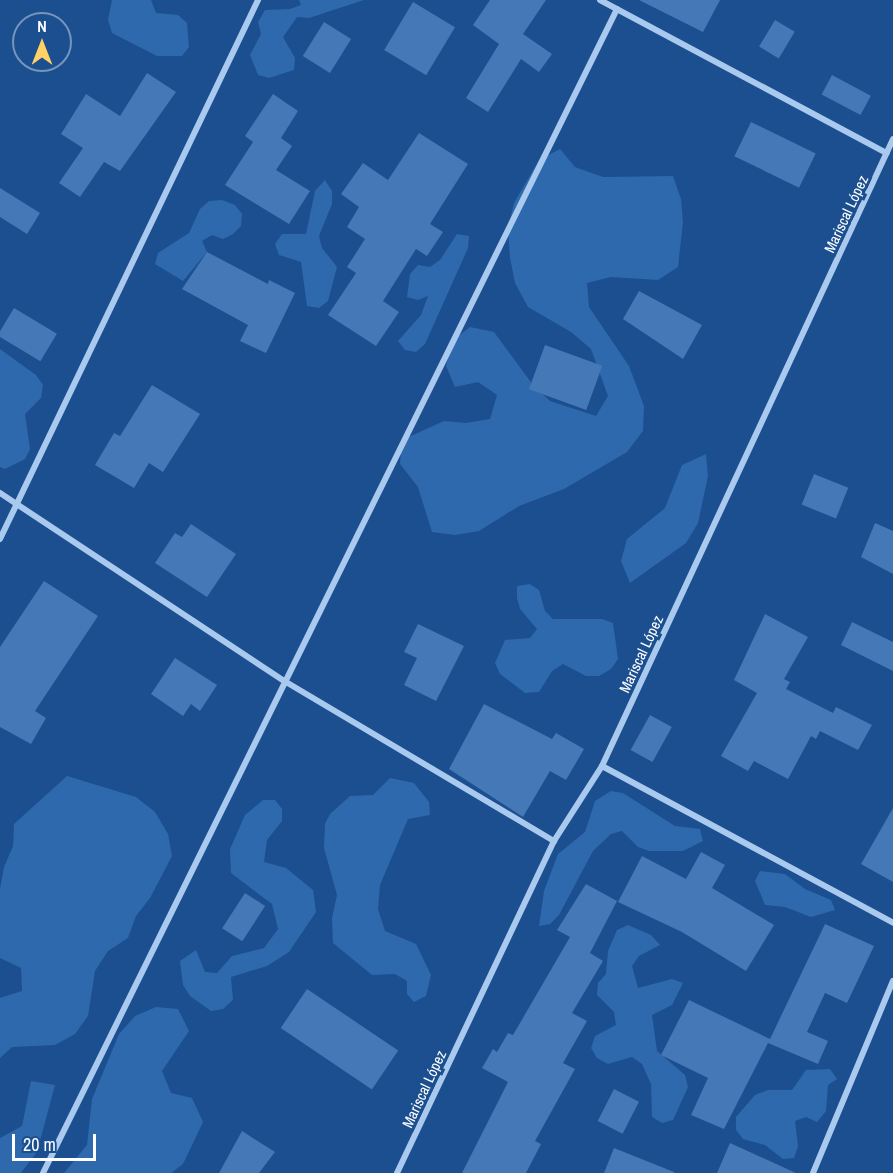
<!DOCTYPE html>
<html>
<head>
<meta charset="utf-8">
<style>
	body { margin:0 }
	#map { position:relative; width:893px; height:1173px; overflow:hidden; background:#1b4f8f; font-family:"Archivo Narrow",sans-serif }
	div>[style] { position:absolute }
	.green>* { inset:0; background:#2e69ad }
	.building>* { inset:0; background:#4478b7; transform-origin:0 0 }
	.minor>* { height:6px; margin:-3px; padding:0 3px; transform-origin:3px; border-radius:3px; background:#a9c9ee }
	span { translate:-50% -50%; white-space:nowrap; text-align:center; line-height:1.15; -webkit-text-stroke:6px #1b4f8f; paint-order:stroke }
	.street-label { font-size:15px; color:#fff }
	.north { position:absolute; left:12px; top:12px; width:60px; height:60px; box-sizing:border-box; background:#1b4f8f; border:2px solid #7695bc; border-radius:50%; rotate:0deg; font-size:16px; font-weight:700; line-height:24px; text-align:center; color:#fff }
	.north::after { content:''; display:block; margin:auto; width:21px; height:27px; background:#ffd166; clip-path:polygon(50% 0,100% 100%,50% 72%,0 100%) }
	.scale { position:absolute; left:12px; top:1134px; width:84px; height:27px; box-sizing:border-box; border:3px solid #fff; border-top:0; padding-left:8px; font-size:18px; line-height:21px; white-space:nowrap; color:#fff; -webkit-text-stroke:4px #1b4f8f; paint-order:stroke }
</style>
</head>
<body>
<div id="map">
	<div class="green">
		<i style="clip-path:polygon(112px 0,151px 0,156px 13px,178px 15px,187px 23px,189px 47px,182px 56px,157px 56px,112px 33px,108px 20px)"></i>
		<i style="clip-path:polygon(299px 0,364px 0,309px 18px,297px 17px,283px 37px,295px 58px,294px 70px,269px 78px,258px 75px,250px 55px,261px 34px,258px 22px,265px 10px,290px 9px,301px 5px)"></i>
		<i style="clip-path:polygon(560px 149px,575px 167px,603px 177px,673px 176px,681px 199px,683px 222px,678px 267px,658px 280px,611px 277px,587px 283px,589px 307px,629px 366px,644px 406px,643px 431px,627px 452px,564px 489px,519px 506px,479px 531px,455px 535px,432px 532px,418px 487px,400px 464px,402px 440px,444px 421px,466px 423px,490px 419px,497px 395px,478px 382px,455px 387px,446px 366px,452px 341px,470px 327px,494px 332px,533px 385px,550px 401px,596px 416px,608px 396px,591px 349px,571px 332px,528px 307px,515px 283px,510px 258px,508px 228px,514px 203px,539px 160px)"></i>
		<i style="clip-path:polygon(325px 180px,332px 191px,332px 204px,319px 236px,322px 248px,337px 267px,328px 301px,319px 308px,307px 306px,301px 262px,279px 255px,275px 244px,282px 234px,306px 234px,315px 191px)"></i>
		<i style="clip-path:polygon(222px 200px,235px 205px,242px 214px,241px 226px,233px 234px,223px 239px,212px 235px,202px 241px,207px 252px,183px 281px,155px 264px,158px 253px,189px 233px,200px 209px,209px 201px)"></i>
		<i style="clip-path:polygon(457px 234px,469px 236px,468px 248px,425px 344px,416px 352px,405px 350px,398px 341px,421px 315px,428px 296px,418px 300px,407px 297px,410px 274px,418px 265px,430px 267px,440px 260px)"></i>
		<i style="clip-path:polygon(0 349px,36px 375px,43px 385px,41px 398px,25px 414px,30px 449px,25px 459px,5px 469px,0 467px)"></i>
		<i style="clip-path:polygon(706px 454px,708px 476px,698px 523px,686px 543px,630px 583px,621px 561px,627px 539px,665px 508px,682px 465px)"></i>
		<i style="clip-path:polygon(530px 584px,539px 590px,545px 611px,553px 619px,602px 619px,613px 623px,618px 659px,611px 669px,599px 676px,586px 676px,563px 664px,552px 671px,539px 692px,525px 693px,500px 674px,495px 663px,505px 640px,530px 638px,537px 629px,520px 609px,517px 598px,517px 586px)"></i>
		<i style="clip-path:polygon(67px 776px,136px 797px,155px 812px,168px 834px,172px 856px,150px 898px,136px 916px,128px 938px,108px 951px,95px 971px,88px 1016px,75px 1034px,55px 1045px,12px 1047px,0 1058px,0 998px,22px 991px,21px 968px,0 958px,0 889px,4px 867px,13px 846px,14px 824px)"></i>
		<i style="clip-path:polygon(390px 778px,414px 783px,429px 802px,430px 815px,408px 819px,380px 885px,378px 909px,385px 931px,416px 944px,431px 975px,426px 996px,414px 1002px,407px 994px,407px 981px,395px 974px,372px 975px,333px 943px,332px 918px,337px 895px,324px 848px,325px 824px,330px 814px,350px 796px,373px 795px)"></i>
		<i style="clip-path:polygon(611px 791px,623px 793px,675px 826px,700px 829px,703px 841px,683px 851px,649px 851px,638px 847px,622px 831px,611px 834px,593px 851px,559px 915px,550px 924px,539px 926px,544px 891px,558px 854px,585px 832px,595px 801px)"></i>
		<i style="clip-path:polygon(263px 800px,275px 800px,282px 809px,282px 821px,267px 840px,264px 862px,286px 868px,313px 890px,316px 912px,289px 952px,267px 966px,231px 977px,233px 1000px,223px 1009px,211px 1011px,190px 996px,183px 985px,180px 961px,196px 950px,205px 972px,217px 973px,232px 956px,264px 948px,278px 929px,272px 904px,231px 873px,230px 849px,245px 815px)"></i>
		<i style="clip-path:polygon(760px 871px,785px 874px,805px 889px,831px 900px,835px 910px,811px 917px,785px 907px,765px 905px,755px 881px)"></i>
		<i style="clip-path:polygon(628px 925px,651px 935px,660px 945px,639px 956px,632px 966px,638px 988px,672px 979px,683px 983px,672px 1005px,652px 1015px,657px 1051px,685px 1075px,688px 1087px,673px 1120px,662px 1123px,652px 1117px,651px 1084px,642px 1064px,632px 1057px,608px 1064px,597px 1058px,591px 1048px,595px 1036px,616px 1025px,614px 1012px,597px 995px,598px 983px,606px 974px,608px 951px,617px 930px)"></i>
		<i style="clip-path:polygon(156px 1007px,178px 1009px,189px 1031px,162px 1071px,171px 1093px,192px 1098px,203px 1122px,183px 1164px,171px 1173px,64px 1173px,87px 1145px,92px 1099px,119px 1034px,135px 1016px)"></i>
		<i style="clip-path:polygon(830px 1069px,837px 1079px,828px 1085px,826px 1111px,817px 1122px,806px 1117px,795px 1121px,798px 1146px,794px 1158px,783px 1159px,765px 1145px,743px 1139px,736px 1130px,736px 1117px,755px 1095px,768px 1090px,792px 1090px,806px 1070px)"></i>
		<i style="clip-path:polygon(31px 1081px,55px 1085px,37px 1152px,21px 1173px,0 1173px,0 1138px,22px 1126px)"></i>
	</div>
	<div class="building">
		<i style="clip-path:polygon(490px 0,546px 0,523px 34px,552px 54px,539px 72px,521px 59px,488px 112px,466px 98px,499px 44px,473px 25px)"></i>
		<i style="clip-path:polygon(639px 0,720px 0,703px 32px)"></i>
		<i style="left:413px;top:2px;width:49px;height:56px;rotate:31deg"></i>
		<i style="left:775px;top:20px;width:23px;height:31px;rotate:31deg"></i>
		<i style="left:324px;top:22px;width:32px;height:40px;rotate:32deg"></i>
		<i style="clip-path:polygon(147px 73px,176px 92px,120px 171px,104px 162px,80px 197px,59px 183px,83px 148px,61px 134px,86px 94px,120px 116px)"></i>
		<i style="left:832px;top:75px;width:44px;height:22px;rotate:28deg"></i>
		<i style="clip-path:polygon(273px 94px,298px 111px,281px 138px,292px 146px,276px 170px,310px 191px,289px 224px,225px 185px,253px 142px,245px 136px)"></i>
		<i style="left:751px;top:122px;width:72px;height:38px;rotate:26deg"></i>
		<i style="clip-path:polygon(419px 133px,468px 164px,430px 224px,443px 232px,427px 256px,416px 249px,383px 301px,399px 312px,376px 346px,328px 315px,356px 273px,347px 267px,365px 239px,347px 227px,359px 207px,341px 194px,363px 163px,388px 180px)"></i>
		<i style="clip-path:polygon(0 188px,40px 213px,27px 234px,0 217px)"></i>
		<i style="clip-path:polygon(207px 252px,268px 284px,269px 280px,295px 293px,266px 353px,240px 341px,248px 325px,182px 289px)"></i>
		<i style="clip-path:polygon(639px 291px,702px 325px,683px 359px,623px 319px)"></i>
		<i style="left:14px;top:308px;width:50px;height:32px;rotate:31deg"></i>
		<i style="left:545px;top:345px;width:61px;height:47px;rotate:20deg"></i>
		<i style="clip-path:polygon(152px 385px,200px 414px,163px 472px,149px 463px,134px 488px,95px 465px,114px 433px,120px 436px)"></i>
		<i style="left:814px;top:474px;width:37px;height:33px;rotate:22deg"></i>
		<i style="clip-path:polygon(875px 523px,893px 531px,893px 574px,861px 557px)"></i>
		<i style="clip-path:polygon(191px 524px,236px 554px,207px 597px,155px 563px,175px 533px,182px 537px)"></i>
		<i style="clip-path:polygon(44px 581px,98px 616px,35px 711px,46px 718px,31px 744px,0 727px,0 647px)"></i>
		<i style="clip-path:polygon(765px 614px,808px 637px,784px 679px,790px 682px,786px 689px,833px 713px,836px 707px,872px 725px,858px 750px,820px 731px,816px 739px,811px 736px,788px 779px,754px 761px,748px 771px,721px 756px,757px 693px,734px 680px)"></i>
		<i style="clip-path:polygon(852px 622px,893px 642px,893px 671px,841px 645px)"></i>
		<i style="clip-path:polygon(418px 624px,464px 646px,436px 701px,404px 685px,417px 658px,404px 652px)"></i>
		<i style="clip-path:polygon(175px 658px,217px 685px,200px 711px,191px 704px,183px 716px,151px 694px)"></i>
		<i style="clip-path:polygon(484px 704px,552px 739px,556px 733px,584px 749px,566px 780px,550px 771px,523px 817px,449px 769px)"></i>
		<i style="left:650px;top:715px;width:25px;height:40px;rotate:29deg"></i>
		<i style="clip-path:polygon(893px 808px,893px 882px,861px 864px)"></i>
		<i style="clip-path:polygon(701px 852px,725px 865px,712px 888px,774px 925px,746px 971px,682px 932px,618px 902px,642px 856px,686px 879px)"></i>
		<i style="clip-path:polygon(586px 884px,617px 901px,590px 953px,603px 961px,572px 1013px,587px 1021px,563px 1063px,575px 1069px,535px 1141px,541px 1144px,526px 1173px,462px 1173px,508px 1082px,482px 1068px,493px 1049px,497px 1052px,508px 1033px,513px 1035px,570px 937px,557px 930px)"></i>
		<i style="left:245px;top:893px;width:24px;height:42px;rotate:33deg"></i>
		<i style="clip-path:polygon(825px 924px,874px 946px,847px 1003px,825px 993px,807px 1032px,828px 1041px,818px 1064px,768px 1043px,724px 1129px,691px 1115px,708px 1078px,661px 1055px,689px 1000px,770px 1039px)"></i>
		<i style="left:307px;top:989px;width:110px;height:47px;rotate:34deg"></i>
		<i style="left:614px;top:1089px;width:28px;height:36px;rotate:27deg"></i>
		<i style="clip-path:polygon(242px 1131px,275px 1152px,259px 1173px,219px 1173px)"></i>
		<i style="clip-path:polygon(730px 1143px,796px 1173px,717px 1173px)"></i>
		<i style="clip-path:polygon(614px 1148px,674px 1172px,674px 1173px,604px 1173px)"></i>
	</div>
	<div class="minor">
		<i style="left:600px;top:0;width:325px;rotate:28.1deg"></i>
		<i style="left:0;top:493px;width:343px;rotate:33.5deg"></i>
		<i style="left:286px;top:682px;width:312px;rotate:30.7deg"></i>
		<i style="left:0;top:539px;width:598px;rotate:-64.42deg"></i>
		<i style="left:602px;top:766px;width:331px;rotate:28.3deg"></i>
		<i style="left:43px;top:1173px;width:1298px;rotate:-63.75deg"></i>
		<i style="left:397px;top:1173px;width:367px;rotate:-64.7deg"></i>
		<i style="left:554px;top:841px;width:89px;rotate:-57.4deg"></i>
		<i style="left:602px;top:766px;width:691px;rotate:-65.1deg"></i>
		<i style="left:813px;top:1173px;width:208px;rotate:-67.4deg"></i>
	</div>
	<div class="street-label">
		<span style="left:846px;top:214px;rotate:-65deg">Mariscal López</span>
		<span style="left:641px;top:654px;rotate:-65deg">Mariscal López</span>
		<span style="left:424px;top:1089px;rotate:-65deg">Mariscal López</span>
	</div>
	<div class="north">N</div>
	<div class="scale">20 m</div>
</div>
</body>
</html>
